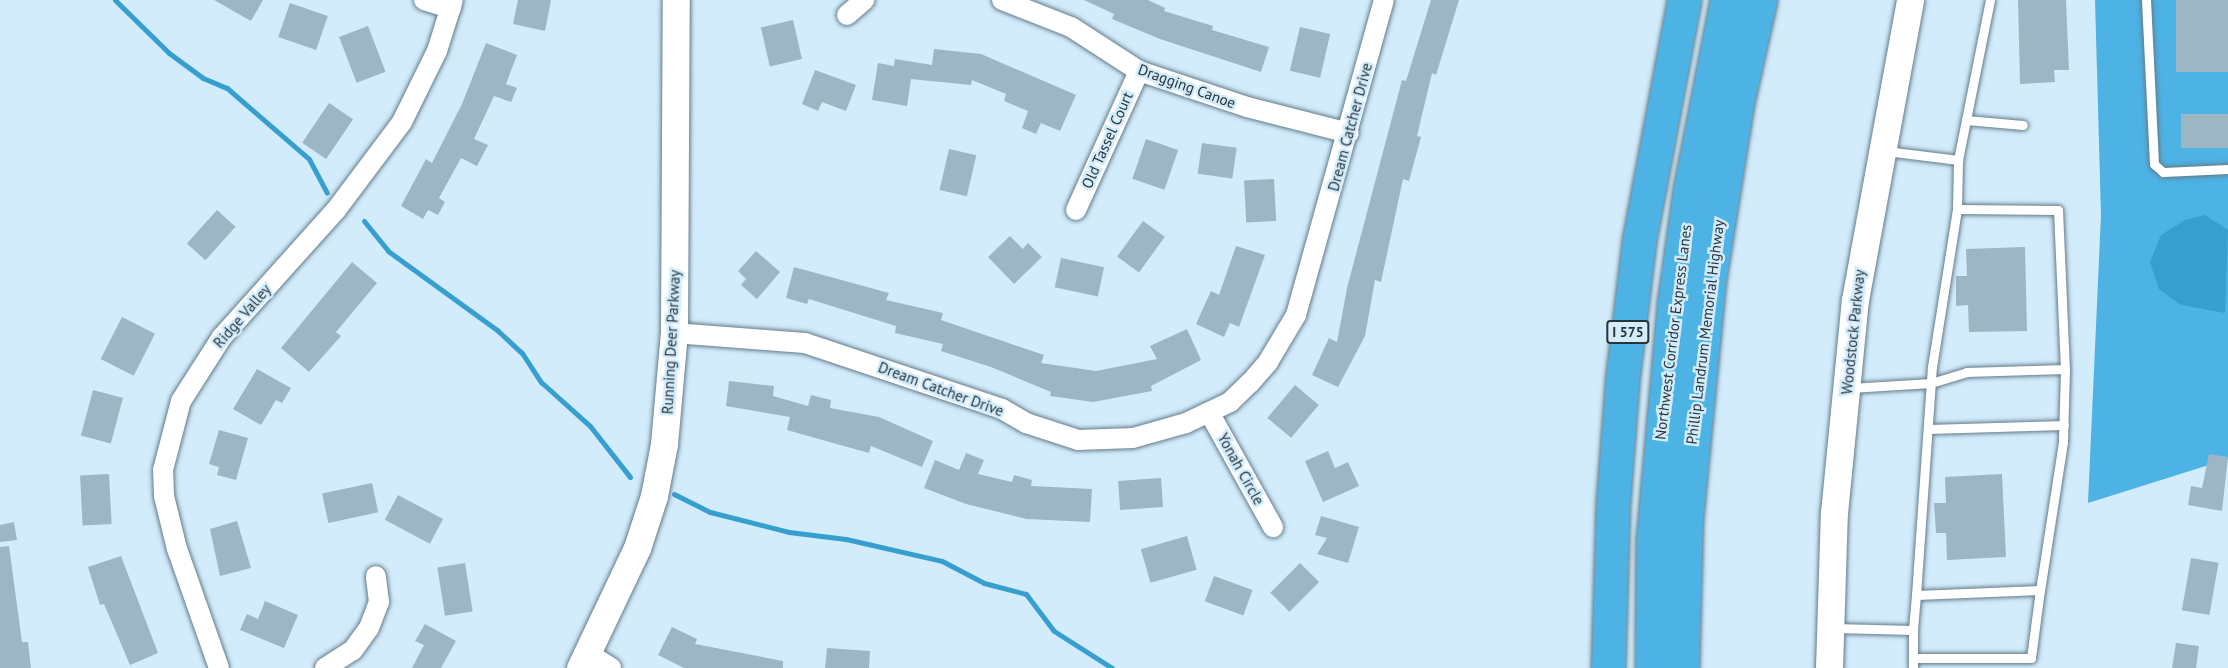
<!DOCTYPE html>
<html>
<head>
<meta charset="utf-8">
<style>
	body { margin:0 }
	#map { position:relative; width:2228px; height:668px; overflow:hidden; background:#d2ecfc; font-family:"PT Sans",sans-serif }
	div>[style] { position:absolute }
	.forest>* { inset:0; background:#4db2e4 }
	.water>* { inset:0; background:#379fd0 }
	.stream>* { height:5px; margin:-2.5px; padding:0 2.5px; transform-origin:2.5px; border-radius:2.5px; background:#379fd0 }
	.building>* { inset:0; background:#9db6c4; transform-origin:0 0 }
	.roads { filter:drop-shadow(0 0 2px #647b89) drop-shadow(0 0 2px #647b89) }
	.lane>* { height:9px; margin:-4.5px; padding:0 4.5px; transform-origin:4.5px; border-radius:4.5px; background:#fff }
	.street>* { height:20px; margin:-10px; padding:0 10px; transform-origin:10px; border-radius:10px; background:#fff }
	.secondary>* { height:27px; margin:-13.5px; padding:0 13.5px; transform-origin:13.5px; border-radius:13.5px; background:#fff }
	.highway>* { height:33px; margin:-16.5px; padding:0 16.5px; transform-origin:16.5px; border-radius:16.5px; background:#4db3e5 }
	span { translate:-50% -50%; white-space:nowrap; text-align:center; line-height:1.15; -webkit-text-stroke:5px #d2ecfc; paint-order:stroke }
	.shield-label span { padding:2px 4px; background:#d2ecfc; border:2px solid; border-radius:4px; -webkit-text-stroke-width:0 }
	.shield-label { font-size:14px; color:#293339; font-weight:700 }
	.street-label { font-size:15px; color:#293339 }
</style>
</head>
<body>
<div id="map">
	<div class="forest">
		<i style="clip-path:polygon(2095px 0,2228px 0,2228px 459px,2088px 503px,2101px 215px)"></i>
	</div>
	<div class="water">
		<i style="clip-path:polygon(2205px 215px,2228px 230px,2225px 313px,2181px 305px,2159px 289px,2150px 262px,2161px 235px,2185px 220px)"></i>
	</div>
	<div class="stream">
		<i style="left:115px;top:0;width:76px;rotate:44.5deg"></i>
		<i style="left:169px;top:53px;width:42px;rotate:36.3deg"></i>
		<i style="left:203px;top:78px;width:26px;rotate:23deg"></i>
		<i style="left:227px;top:88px;width:108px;rotate:40.9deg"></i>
		<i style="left:309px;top:159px;width:38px;rotate:62deg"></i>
		<i style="left:364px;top:221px;width:38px;rotate:51deg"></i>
		<i style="left:388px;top:251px;width:135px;rotate:35.9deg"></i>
		<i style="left:497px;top:330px;width:34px;rotate:43deg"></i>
		<i style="left:522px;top:353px;width:35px;rotate:57deg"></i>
		<i style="left:541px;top:382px;width:66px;rotate:41.9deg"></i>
		<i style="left:590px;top:426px;width:65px;rotate:51.9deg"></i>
		<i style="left:674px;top:494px;width:40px;rotate:26.6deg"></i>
		<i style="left:710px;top:512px;width:81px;rotate:14.2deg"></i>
		<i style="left:789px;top:532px;width:57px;rotate:7deg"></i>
		<i style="left:846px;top:539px;width:98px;rotate:12.9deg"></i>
		<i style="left:942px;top:561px;width:47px;rotate:27.6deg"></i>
		<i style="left:984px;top:583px;width:43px;rotate:14.7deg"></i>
		<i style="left:1026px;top:594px;width:46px;rotate:52.9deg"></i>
		<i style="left:1054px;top:631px;width:69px;rotate:32.5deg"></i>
	</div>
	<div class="building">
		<i style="clip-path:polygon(214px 0,263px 0,251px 21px)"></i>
		<i style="clip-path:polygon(518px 0,551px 0,545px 31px,513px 24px)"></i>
		<i style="clip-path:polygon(1084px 0,1148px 0,1165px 8px,1164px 11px,1213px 26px,1212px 30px,1269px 47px,1261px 72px,1160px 39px,1112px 19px,1114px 14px)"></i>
		<i style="clip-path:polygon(1431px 0,1459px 0,1436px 75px,1432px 73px,1417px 136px,1421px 137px,1409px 181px,1403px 179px,1381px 282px,1375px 280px,1365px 336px,1338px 387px,1312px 375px,1329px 338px,1337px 342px,1347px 288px,1402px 80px,1406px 81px)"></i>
		<i style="clip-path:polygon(2018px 0,2066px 0,2069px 70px,2054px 70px,2055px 82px,2020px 84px)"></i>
		<i style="left:2228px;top:0;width:72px;height:52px;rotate:90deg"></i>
		<i style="left:290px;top:3px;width:40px;height:36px;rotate:19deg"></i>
		<i style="left:793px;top:20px;width:40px;height:33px;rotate:77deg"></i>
		<i style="left:368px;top:26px;width:49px;height:31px;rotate:69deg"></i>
		<i style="left:1300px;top:27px;width:31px;height:45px;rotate:13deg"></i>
		<i style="clip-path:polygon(486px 43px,517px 55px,506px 84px,517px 88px,511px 102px,494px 96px,474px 139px,488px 145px,477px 166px,461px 158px,439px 198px,445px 202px,438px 215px,428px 210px,423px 219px,401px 206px,426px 159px,432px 163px,462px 104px)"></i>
		<i style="clip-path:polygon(934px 49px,981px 54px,1076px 95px,1060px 131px,1041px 123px,1036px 134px,1022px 128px,1028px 111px,1004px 101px,1006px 94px,972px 80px,971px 85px,911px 79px,907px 106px,872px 100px,878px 63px,894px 66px,895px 59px,932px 65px)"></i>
		<i style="clip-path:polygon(815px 70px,856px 85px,846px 111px,822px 102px,818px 111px,802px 104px)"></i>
		<i style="left:329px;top:103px;width:29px;height:48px;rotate:34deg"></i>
		<i style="left:2228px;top:114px;width:34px;height:47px;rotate:90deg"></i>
		<i style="left:1146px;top:139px;width:34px;height:42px;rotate:19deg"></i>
		<i style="left:1202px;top:143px;width:35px;height:31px;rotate:8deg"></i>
		<i style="left:949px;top:149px;width:28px;height:42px;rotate:13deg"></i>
		<i style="left:1274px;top:179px;width:42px;height:30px;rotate:87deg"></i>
		<i style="left:217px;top:210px;width:25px;height:45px;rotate:42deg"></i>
		<i style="left:1143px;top:221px;width:27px;height:44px;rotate:36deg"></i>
		<i style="clip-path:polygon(1010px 236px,1023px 249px,1028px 243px,1042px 257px,1014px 284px,988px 257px)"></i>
		<i style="clip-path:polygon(1236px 246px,1265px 255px,1239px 327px,1230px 323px,1224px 337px,1196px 324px,1211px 291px,1219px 295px)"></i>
		<i style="clip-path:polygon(2025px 247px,2027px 331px,1969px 332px,1968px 305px,1956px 306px,1956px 276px,1967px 276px,1966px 249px)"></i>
		<i style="clip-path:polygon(756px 251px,780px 272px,757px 299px,741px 285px,746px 279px,738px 271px)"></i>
		<i style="left:1061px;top:258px;width:44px;height:30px;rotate:12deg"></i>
		<i style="clip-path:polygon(352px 262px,377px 283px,336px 332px,341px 336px,309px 372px,281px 348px)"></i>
		<i style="clip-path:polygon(794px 267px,889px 293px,886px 300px,943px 313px,941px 320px,1044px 355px,1041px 363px,1096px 371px,1157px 359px,1150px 346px,1187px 329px,1201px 360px,1151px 386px,1152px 391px,1093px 402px,1050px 396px,1051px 392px,991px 367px,941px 351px,943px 344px,895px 333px,896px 326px,809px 299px,807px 304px,786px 298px)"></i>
		<i style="left:122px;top:317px;width:37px;height:47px;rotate:27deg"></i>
		<i style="clip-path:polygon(257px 369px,291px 388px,282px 403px,276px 400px,261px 425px,233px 409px)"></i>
		<i style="clip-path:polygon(729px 381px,774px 386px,773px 396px,808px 406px,811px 395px,831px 400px,830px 408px,879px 417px,933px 441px,922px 467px,871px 446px,869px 453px,833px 443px,787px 430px,790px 417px,726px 406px)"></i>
		<i style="left:1295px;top:385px;width:31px;height:43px;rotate:40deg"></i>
		<i style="left:93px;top:390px;width:31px;height:47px;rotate:15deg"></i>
		<i style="clip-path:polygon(219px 430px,248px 438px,236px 480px,217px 475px,219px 467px,209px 464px)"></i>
		<i style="clip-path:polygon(1328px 451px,1335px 468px,1348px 462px,1359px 486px,1323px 502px,1305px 461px)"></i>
		<i style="clip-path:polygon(966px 453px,984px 460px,978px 474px,1012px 482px,1014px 475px,1032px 480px,1031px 486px,1092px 489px,1090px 522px,1027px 519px,966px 504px,924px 488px,935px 460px,959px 470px)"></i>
		<i style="clip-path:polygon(2209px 454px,2228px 457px,2222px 511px,2188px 505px,2191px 486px,2202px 488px)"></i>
		<i style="left:109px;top:474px;width:50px;height:29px;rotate:87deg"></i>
		<i style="clip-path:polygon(2002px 474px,2006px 557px,1947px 560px,1946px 533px,1936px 533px,1934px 503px,1946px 503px,1945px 477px)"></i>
		<i style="left:1161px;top:478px;width:29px;height:43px;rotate:86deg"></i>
		<i style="left:372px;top:483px;width:30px;height:51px;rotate:78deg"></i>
		<i style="left:398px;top:495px;width:51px;height:28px;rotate:28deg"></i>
		<i style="clip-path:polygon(1321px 516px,1359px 527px,1348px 563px,1317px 554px,1327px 538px,1315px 535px)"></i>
		<i style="clip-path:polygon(237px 521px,251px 568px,220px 576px,210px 529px)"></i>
		<i style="clip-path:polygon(14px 522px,17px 540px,0 542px,0 525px)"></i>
		<i style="left:1187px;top:536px;width:35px;height:48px;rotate:74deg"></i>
		<i style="clip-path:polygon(9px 546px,22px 642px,28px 642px,31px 668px,0 668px,0 547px)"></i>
		<i style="clip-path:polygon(121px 556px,158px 653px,130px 665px,104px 604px,100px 605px,88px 567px)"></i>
		<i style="left:2191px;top:558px;width:28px;height:53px;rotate:10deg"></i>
		<i style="left:465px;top:563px;width:49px;height:28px;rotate:81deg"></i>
		<i style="left:1300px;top:563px;width:27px;height:42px;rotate:45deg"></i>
		<i style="left:1214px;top:576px;width:41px;height:27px;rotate:20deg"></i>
		<i style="clip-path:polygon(265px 601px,298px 615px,284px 648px,240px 630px,247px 614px,258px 619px)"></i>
		<i style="clip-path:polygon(425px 624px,456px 641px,441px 668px,412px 668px,424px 645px,415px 641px)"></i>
		<i style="clip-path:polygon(672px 627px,697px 639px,695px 644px,783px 661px,783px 668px,684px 668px,658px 655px)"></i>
		<i style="clip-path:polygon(2176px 643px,2199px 646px,2196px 668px,2172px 668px)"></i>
		<i style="clip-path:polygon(827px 648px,870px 651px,869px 668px,825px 668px)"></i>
	</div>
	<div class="roads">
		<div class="lane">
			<i style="left:2146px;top:0;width:164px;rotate:87.2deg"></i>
			<i style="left:2154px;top:164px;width:12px;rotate:42deg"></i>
			<i style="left:2163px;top:172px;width:65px;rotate:-2.6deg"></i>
			<i style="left:1966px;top:120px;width:57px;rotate:5deg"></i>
			<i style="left:1886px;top:151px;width:73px;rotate:7.1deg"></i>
			<i style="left:1957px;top:209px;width:101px;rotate:0.6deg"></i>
			<i style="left:2058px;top:210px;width:159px;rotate:87.5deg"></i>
			<i style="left:2065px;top:369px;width:73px;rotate:91.6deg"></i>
			<i style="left:2063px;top:442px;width:150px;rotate:98.8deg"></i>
			<i style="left:1850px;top:388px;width:81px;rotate:-3.5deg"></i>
			<i style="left:1931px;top:383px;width:37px;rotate:-17deg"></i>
			<i style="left:1966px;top:372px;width:99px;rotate:-1.7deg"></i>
			<i style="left:1928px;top:429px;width:136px;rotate:-1.7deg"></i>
			<i style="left:1916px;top:595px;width:229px;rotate:-86deg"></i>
			<i style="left:1932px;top:367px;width:160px;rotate:-81deg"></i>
			<i style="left:1957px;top:209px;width:49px;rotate:-88.8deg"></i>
			<i style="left:1958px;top:160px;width:163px;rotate:-78.7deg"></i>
			<i style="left:1834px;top:628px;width:79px;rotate:1.5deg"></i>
			<i style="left:1913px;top:630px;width:38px;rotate:90deg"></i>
			<i style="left:1913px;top:658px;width:118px"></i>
			<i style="left:2031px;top:658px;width:69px;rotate:-82.5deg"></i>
			<i style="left:2040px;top:590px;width:124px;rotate:177.7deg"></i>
			<i style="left:1916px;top:595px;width:35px;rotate:95deg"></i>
		</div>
		<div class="street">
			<i style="left:424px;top:0;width:28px;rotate:17deg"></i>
			<i style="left:1002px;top:0;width:74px;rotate:21.4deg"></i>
			<i style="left:1071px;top:27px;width:81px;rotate:32.9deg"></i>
			<i style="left:1139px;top:71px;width:114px;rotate:18.4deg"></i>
			<i style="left:1247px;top:107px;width:105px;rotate:14.3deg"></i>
			<i style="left:847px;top:15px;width:23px;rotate:-41deg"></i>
			<i style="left:1076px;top:210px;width:153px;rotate:-65.6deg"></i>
			<i style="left:674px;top:333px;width:131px;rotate:4.4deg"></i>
			<i style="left:805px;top:343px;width:208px;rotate:18.5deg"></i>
			<i style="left:1002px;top:409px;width:28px;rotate:30deg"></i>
			<i style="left:1026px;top:423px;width:55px;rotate:18.1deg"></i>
			<i style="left:1078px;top:440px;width:55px;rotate:-2.1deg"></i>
			<i style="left:1133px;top:438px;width:55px;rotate:-15.8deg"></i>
			<i style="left:1186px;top:423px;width:49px;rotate:-25.5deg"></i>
			<i style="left:1230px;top:402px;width:28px;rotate:-44deg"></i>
			<i style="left:1250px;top:383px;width:28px;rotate:-49deg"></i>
			<i style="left:1268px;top:362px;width:55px;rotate:-59.2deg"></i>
			<i style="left:1296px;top:315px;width:327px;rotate:-74.4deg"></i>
			<i style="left:1209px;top:412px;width:132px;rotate:60.9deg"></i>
			<i style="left:589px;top:654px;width:26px;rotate:32deg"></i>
			<i style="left:219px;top:668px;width:126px;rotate:-109.4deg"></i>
			<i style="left:177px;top:549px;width:55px;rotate:-103.8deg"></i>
			<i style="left:164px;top:496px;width:26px;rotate:-92deg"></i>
			<i style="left:163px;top:470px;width:71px;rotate:-75.4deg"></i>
			<i style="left:181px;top:401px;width:76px;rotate:-57.4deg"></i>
			<i style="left:222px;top:337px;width:171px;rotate:-48.1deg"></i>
			<i style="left:336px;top:210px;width:110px;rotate:-53.1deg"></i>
			<i style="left:402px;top:122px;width:79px;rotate:-63.8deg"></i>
			<i style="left:437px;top:51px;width:53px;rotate:-72.6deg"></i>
			<i style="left:325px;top:668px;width:33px;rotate:-33deg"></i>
			<i style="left:353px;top:650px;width:27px;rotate:-54deg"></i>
			<i style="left:369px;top:628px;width:28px;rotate:-69deg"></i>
			<i style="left:379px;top:602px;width:26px;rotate:-97deg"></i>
		</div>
		<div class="secondary">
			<i style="left:580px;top:668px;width:133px;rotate:-64.6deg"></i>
			<i style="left:637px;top:548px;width:55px;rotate:-71.9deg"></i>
			<i style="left:654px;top:496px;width:53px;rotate:-79.1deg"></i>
			<i style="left:664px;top:444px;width:111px;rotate:-84.9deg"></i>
			<i style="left:674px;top:333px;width:333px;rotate:-89.7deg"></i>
			<i style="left:1829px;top:668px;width:155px;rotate:-88.2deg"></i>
			<i style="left:1834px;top:513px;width:214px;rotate:-84.4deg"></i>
			<i style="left:1855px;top:300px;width:305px;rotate:-79.6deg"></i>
		</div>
		<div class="highway">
			<i style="left:1608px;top:668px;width:165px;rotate:-88.3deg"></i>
			<i style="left:1613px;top:503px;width:121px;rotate:-85.7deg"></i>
			<i style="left:1622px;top:382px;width:142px;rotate:-83.1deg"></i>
			<i style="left:1639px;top:241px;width:245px;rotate:-79.4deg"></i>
			<i style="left:1652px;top:668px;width:128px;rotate:-89.6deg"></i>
			<i style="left:1653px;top:540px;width:237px;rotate:-84.9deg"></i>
			<i style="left:1674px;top:304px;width:115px;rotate:-82deg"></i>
			<i style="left:1690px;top:190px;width:194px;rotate:-79deg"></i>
			<i style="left:1682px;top:668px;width:150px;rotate:-88.5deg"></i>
			<i style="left:1686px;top:518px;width:239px;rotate:-84.5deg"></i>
			<i style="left:1709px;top:280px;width:179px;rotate:-81deg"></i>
			<i style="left:1737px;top:103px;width:106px;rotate:-77.4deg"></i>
		</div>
	</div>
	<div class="shield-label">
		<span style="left:1628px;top:332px">I 575</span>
	</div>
	<div class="street-label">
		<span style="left:1187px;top:86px;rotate:20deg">Dragging Canoe</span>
		<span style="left:1350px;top:127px;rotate:-75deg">Dream Catcher Drive</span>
		<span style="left:1107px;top:140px;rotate:-66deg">Old Tassel Court</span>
		<span style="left:242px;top:316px;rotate:-49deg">Ridge Valley</span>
		<span style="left:1673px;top:332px;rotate:-83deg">Northwest Corridor Express Lanes</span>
		<span style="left:1705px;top:332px;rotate:-83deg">Phillip Landrum Memorial Highway</span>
		<span style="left:1853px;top:332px;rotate:-84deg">Woodstock Parkway</span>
		<span style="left:671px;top:342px;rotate:-87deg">Running Deer Parkway</span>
		<span style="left:941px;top:389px;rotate:20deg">Dream Catcher Drive</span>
		<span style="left:1241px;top:469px;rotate:61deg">Yonah Circle</span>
	</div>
</div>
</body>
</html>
